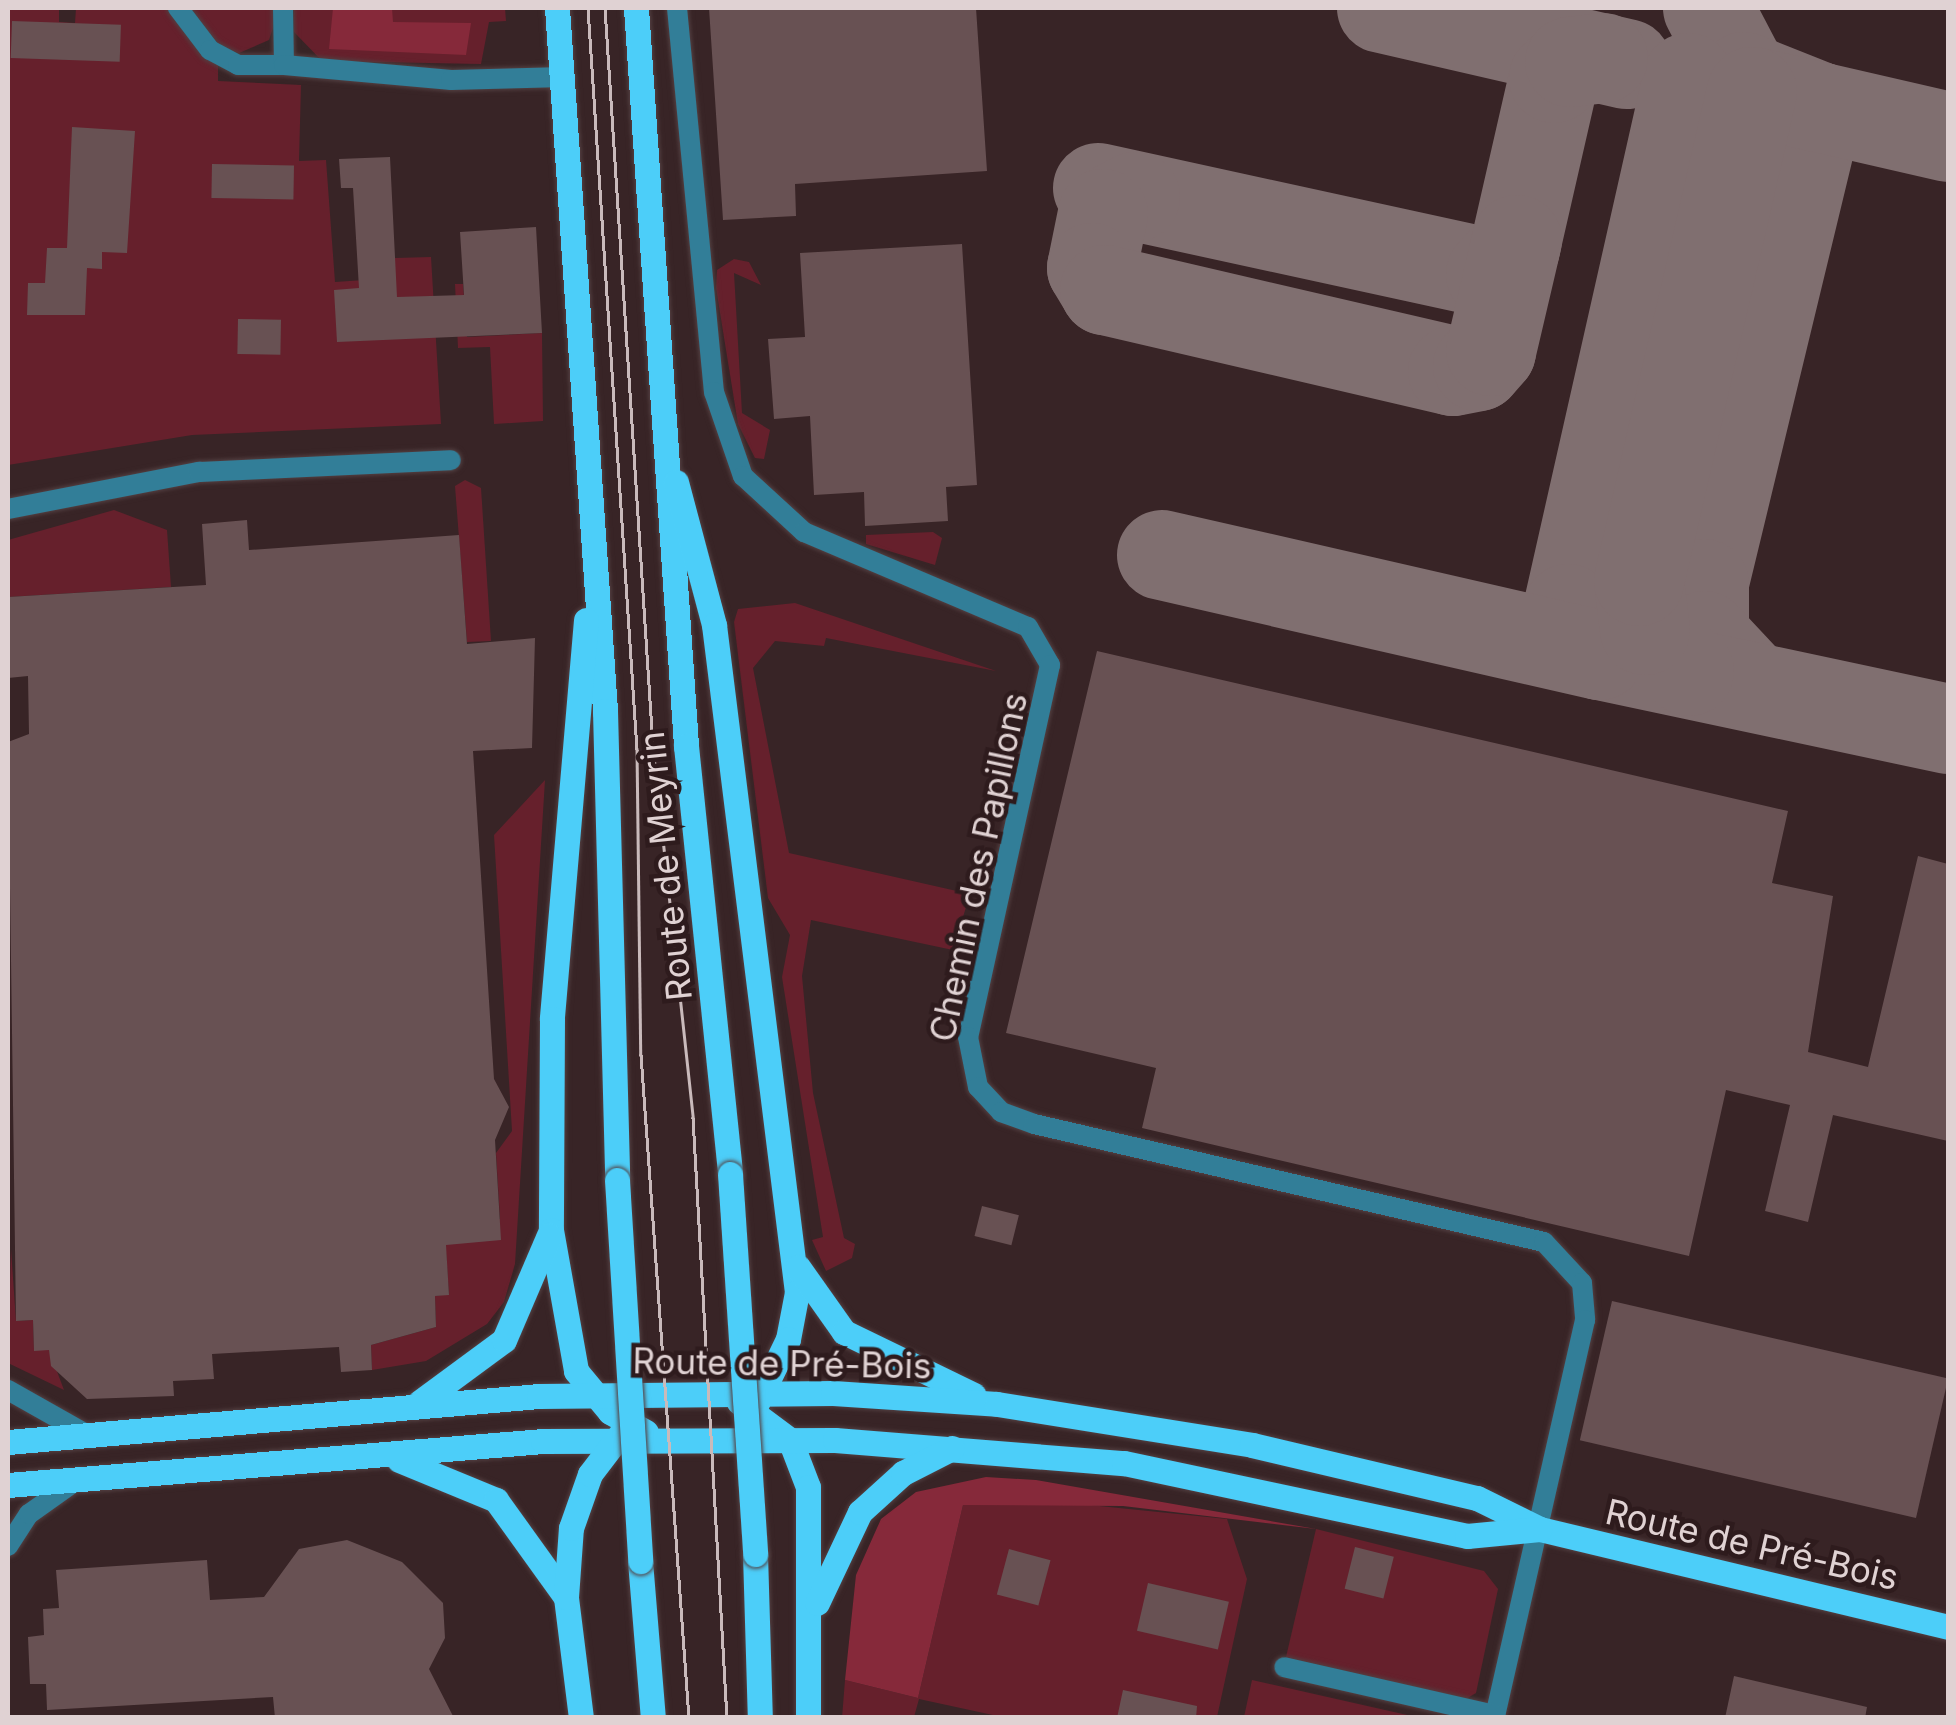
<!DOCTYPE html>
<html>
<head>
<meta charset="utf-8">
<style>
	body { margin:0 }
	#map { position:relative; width:1956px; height:1725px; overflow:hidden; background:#382426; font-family:Inter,sans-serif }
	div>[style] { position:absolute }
	.green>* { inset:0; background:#66202c }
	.forest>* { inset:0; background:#86293a }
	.taxiway>* { height:90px; margin:-45px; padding:0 45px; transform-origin:45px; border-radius:45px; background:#806f70 }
	.building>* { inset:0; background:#685153; transform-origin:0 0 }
	.roads { filter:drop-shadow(0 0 2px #534042) drop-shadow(0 0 2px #534042) }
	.minor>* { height:20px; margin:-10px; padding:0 10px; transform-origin:10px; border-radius:10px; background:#327e98 }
	.primary>* { height:25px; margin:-12.5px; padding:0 12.5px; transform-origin:12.5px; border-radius:12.5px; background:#4ccef9 }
	.tram>* { height:2.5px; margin:-1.25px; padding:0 1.25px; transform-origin:1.25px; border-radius:1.25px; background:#c9babb }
	.bridges { filter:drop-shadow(0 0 2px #534042) drop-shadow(0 0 2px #534042) }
	.primary-bridge>* { height:25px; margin:-12.5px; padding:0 12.5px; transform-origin:12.5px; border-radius:12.5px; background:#4ccef9 }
	span { translate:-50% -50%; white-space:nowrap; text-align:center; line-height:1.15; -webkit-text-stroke:9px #2e1b1d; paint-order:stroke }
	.street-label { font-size:35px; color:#e0d2d3 }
	.frame { position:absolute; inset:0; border:10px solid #e0d2d3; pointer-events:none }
</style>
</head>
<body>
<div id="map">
	<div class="green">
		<i style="clip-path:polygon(8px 8px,59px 8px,59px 22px,75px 23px,76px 8px,169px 8px,218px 63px,218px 81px,301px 85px,299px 161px,326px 160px,335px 282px,394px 278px,395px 258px,431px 257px,441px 424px,192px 435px,8px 465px)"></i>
		<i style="clip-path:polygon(189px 8px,274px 8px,274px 25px,269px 40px,239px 53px,221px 47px)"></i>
		<i style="clip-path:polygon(294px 8px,505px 8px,506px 21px,489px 22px,481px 64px,322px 61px,294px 32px)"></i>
		<i style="clip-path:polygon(734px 259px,749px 262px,761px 285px,734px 273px,742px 413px,770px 430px,764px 459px,755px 458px,738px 424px,716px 288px,717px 270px)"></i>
		<i style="clip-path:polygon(455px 284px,463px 284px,467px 337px,542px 333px,543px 421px,494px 424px,490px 347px,458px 348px)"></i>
		<i style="clip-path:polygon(465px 480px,481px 488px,491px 641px,467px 642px,455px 486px)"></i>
		<i style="clip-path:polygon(114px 510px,167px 530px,171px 587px,8px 597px,8px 540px)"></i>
		<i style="clip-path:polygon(933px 532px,942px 538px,935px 565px,866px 544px,866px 535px)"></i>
		<i style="clip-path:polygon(795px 603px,996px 671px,826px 638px,824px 646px,775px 641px,753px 668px,789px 853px,970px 894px,953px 950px,811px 920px,802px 976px,813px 1093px,844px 1238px,855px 1244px,852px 1258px,826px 1271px,812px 1240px,823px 1237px,782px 977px,790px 935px,768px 898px,734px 622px,738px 609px)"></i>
		<i style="clip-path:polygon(545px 780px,515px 1264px,504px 1302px,487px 1324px,426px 1361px,372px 1370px,371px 1345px,436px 1327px,435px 1296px,449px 1294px,444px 1224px,500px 1219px,496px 1153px,512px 1131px,494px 835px)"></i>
		<i style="clip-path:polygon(11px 1249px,16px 1321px,33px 1320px,34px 1350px,49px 1350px,64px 1390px,8px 1363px)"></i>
		<i style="clip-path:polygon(1060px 1502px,1227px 1519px,1247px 1579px,1217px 1717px,1002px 1717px,919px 1699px,914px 1717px,842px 1718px,845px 1680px,918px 1698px,963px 1505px)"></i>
		<i style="clip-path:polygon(1316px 1529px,1484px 1571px,1498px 1589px,1476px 1693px,1466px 1699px,1286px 1657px)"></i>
		<i style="clip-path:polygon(1252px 1680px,1416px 1717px,1244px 1717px)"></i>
	</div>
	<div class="forest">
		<i style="clip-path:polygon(333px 8px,392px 8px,393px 22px,471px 23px,466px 55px,329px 49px)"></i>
		<i style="clip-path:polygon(986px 1477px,1036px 1480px,1316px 1529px,1123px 1506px,963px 1505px,918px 1698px,845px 1680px,856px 1575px,881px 1519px,916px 1492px)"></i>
	</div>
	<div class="taxiway">
		<i style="left:1382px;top:8px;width:251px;rotate:12.9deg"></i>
		<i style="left:1708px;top:8px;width:78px;rotate:62.4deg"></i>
		<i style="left:1744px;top:77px;width:81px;rotate:21.8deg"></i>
		<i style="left:1819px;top:107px;width:491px;rotate:103.6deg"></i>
		<i style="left:1704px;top:584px;width:52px;rotate:90deg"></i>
		<i style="left:1704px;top:636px;width:63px;rotate:46.9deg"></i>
		<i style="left:1688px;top:78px;width:544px;rotate:102.73deg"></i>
		<i style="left:1568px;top:609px;width:56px;rotate:55.2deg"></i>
		<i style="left:1600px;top:655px;width:356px;rotate:12deg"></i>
		<i style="left:1762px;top:94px;width:191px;rotate:13deg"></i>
		<i style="left:1098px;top:188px;width:402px;rotate:12.3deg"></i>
		<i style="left:1491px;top:274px;width:35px;rotate:-47deg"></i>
		<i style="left:1515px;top:248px;width:174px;rotate:-77.1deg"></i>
		<i style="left:1554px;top:78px;width:23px;rotate:-45deg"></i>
		<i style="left:1570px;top:62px;width:33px;rotate:-7deg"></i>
		<i style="left:1135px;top:197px;width:36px;rotate:152deg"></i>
		<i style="left:1103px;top:214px;width:55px;rotate:101.5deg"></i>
		<i style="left:1092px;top:268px;width:26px;rotate:59deg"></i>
		<i style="left:1105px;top:290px;width:357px;rotate:13.1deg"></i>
		<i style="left:1453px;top:371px;width:25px;rotate:-11deg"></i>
		<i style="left:1478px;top:366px;width:20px;rotate:-49deg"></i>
		<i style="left:1491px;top:351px;width:114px;rotate:-76.8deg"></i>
		<i style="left:1162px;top:555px;width:449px;rotate:12.9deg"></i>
		<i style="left:1689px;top:671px;width:60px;rotate:-137deg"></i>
		<i style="left:1645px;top:630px;width:49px;rotate:-97deg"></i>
		<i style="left:1639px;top:581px;width:502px;rotate:-76.99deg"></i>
	</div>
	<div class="building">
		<i style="clip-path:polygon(709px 8px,976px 8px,987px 171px,795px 184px,796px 216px,723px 220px)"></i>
		<i style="left:12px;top:21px;width:109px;height:37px;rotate:2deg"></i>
		<i style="clip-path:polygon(72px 127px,135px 131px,127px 253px,102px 252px,102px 269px,87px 268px,85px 315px,27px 315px,28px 283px,45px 283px,47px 248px,67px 248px)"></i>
		<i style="clip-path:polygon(390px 157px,397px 297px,464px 295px,460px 232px,536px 227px,542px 333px,337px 342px,334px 290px,359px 288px,353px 188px,341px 188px,339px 159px)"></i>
		<i style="left:212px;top:164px;width:82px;height:34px;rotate:1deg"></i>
		<i style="clip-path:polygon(962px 244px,977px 485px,946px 487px,948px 521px,865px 526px,864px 492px,814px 495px,810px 416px,774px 419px,768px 339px,805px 337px,800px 253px)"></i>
		<i style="left:238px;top:319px;width:43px;height:35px;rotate:1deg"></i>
		<i style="clip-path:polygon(247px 520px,249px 550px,459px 535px,467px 644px,535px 638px,532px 748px,473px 751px,494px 1079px,509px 1107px,495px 1140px,501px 1240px,446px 1245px,449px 1295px,435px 1296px,436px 1327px,371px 1345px,372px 1370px,341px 1372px,339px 1347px,212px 1354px,214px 1379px,173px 1381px,174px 1396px,87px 1399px,51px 1366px,49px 1350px,34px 1351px,33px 1320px,16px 1321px,8px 742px,29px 734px,28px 676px,8px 678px,8px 597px,206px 585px,202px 524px)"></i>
		<i style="clip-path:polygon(1097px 651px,1788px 811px,1772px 883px,1833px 896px,1808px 1052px,1868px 1067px,1918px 856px,1948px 864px,1948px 1141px,1833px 1115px,1808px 1222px,1765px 1211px,1790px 1105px,1726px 1090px,1689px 1256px,1142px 1128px,1156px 1068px,1006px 1033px)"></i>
		<i style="left:982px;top:1206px;width:38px;height:31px;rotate:14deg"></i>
		<i style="left:1612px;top:1301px;width:345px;height:143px;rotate:13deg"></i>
		<i style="clip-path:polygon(347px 1540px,402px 1562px,443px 1603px,445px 1638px,429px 1669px,454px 1718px,275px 1718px,273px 1697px,47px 1710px,46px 1684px,30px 1684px,28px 1637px,44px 1635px,43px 1609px,59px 1608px,56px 1570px,207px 1560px,210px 1600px,264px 1597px,299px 1549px)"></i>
		<i style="left:1355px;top:1547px;width:40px;height:43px;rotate:14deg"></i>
		<i style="left:1009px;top:1549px;width:43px;height:47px;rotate:15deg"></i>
		<i style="left:1148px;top:1583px;width:83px;height:49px;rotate:13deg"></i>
		<i style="clip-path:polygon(1734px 1676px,1867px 1707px,1865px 1718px,1725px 1718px)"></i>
		<i style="clip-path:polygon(1123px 1690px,1197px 1706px,1196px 1718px,1117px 1718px)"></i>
	</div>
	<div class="roads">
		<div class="minor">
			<i style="left:178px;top:8px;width:53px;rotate:52.7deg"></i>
			<i style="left:210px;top:50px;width:32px;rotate:28deg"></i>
			<i style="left:238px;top:65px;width:46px"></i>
			<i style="left:283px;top:8px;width:57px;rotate:89deg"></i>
			<i style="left:284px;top:65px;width:168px;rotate:5.1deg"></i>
			<i style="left:451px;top:80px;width:113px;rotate:-1.5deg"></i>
			<i style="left:677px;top:8px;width:386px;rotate:84.5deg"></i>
			<i style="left:714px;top:392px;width:89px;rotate:71deg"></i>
			<i style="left:743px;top:476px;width:83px;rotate:42.6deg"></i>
			<i style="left:804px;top:532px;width:243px;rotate:23deg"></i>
			<i style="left:1028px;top:627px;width:44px;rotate:59.9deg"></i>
			<i style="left:1050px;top:665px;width:381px;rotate:102.4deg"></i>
			<i style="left:968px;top:1037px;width:51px;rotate:78.7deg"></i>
			<i style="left:978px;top:1087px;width:34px;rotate:47deg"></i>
			<i style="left:1001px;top:1112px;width:35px;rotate:20deg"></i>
			<i style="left:1034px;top:1124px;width:523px;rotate:13.03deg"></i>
			<i style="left:1544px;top:1242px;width:56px;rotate:47.2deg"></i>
			<i style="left:1582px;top:1283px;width:37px;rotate:85deg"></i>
			<i style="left:1585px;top:1320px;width:405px;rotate:102.8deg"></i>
			<i style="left:1495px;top:1715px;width:216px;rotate:-167.2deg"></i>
			<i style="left:8px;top:509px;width:195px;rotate:-11deg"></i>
			<i style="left:199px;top:472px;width:252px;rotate:-2.7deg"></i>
			<i style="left:8px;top:1390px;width:92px;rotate:29.4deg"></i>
			<i style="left:8px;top:1546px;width:38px;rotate:-57deg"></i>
			<i style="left:29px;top:1514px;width:59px;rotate:-35.3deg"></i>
		</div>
		<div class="primary">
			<i style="left:557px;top:8px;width:705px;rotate:86.09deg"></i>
			<i style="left:605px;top:711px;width:469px;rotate:88.5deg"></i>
			<i style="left:636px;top:8px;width:740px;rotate:86.12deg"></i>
			<i style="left:686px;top:746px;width:430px;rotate:84.1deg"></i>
			<i style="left:676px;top:482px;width:148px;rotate:75.1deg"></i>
			<i style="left:714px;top:625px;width:672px;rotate:82.91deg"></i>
			<i style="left:797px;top:1292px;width:48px;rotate:100.8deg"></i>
			<i style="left:788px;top:1339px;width:71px;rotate:115.8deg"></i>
			<i style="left:586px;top:620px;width:400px;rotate:94.9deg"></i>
			<i style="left:552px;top:1019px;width:211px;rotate:90.3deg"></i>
			<i style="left:551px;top:1230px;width:143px;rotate:79.9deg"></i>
			<i style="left:576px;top:1371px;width:53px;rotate:50.3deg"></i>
			<i style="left:610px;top:1412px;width:41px;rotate:29.1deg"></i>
			<i style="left:798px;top:1267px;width:80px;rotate:54.7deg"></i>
			<i style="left:844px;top:1332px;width:144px;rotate:25.9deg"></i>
			<i style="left:420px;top:1402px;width:104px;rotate:-36.4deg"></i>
			<i style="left:504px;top:1340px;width:114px;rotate:-66.8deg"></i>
			<i style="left:739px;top:1402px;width:64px;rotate:36.7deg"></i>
			<i style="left:790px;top:1440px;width:50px;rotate:69deg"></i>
			<i style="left:808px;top:1487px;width:231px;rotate:90deg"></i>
			<i style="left:8px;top:1442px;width:533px;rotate:-4.95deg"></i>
			<i style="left:539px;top:1396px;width:294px;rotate:-0.6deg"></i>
			<i style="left:833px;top:1393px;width:164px;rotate:3.8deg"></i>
			<i style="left:997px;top:1404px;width:258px;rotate:9.1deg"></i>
			<i style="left:1252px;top:1445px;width:231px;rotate:13.3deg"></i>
			<i style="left:1477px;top:1498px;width:70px;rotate:26.2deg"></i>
			<i style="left:1540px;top:1529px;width:420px;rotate:13.5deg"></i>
			<i style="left:399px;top:1460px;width:105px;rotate:22.4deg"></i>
			<i style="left:496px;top:1500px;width:118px;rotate:54.3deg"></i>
			<i style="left:8px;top:1485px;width:537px;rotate:-4.7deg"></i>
			<i style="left:543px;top:1441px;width:292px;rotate:-0.2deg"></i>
			<i style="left:835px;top:1440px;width:290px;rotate:4.6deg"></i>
			<i style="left:1124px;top:1463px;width:351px;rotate:12deg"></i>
			<i style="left:1467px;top:1536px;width:73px;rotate:-5.5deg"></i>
			<i style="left:755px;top:1554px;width:164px;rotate:88.3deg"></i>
			<i style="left:640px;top:1561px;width:158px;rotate:85.3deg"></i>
			<i style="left:817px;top:1603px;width:101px;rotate:-64.7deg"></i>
			<i style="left:860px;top:1512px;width:58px;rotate:-42.2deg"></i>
			<i style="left:903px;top:1473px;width:55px;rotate:-27deg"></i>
			<i style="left:581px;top:1718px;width:122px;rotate:-97.1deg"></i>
			<i style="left:566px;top:1597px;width:69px;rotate:-85.9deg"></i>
			<i style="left:571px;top:1528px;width:57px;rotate:-70.6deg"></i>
			<i style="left:590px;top:1474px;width:53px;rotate:-52.7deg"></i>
		</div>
	</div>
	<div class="tram">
		<i style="left:588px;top:8px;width:743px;rotate:86.22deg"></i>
		<i style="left:637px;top:749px;width:306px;rotate:89.3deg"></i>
		<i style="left:641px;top:1055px;width:665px;rotate:85.86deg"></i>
		<i style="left:605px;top:8px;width:741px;rotate:86.28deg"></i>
		<i style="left:653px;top:747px;width:373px;rotate:83.8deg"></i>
		<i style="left:693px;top:1118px;width:601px;rotate:86.76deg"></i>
	</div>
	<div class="bridges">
		<div class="primary-bridge">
			<i style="left:730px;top:1174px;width:381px;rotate:86.2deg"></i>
			<i style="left:617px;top:1180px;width:382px;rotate:86.5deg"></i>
		</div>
	</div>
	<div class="street-label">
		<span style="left:665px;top:866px;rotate:-96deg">Route de Meyrin</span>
		<span style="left:978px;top:867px;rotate:-78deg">Chemin des Papillons</span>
		<span style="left:782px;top:1363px;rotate:1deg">Route de Pré-Bois</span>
		<span style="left:1752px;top:1544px;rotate:13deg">Route de Pré-Bois</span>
	</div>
	<div class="frame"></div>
</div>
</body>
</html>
